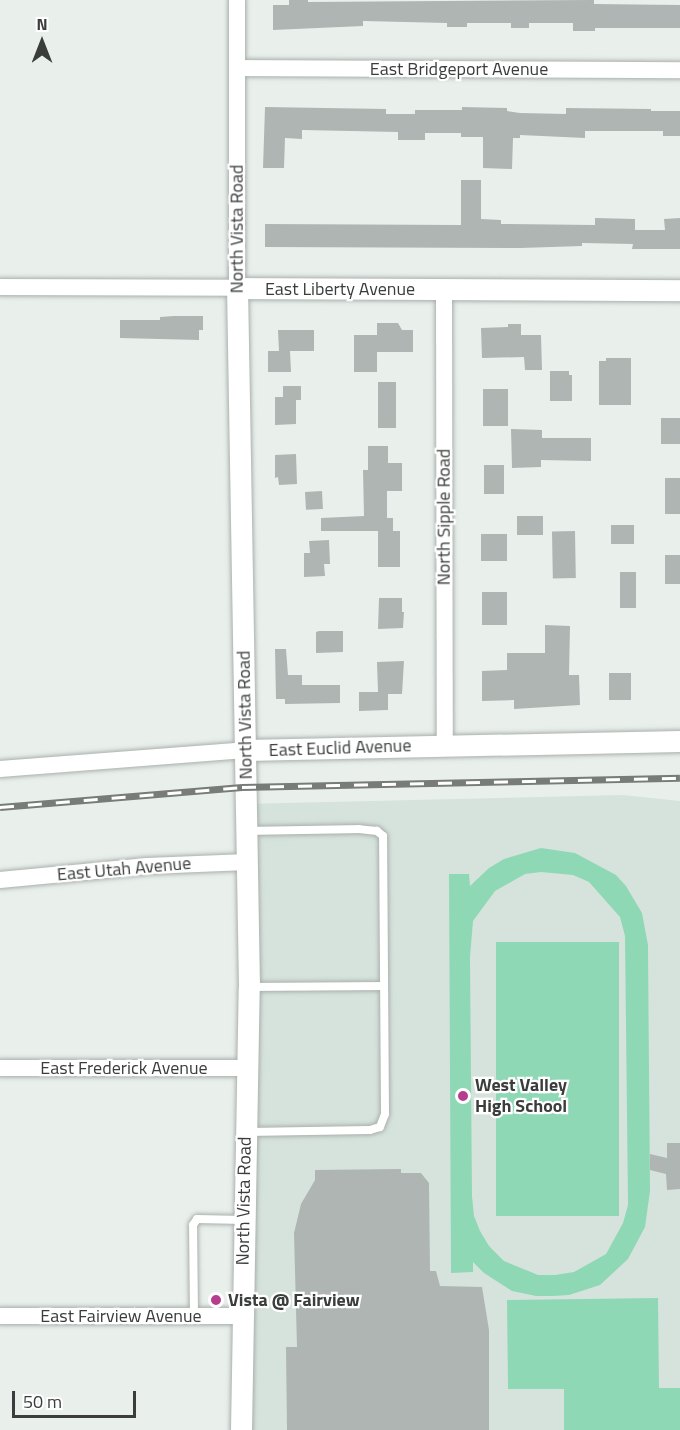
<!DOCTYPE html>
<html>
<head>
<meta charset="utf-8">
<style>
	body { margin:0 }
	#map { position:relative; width:680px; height:1430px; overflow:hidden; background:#e9f0ec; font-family:"Titillium Web",sans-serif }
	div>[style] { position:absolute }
	.built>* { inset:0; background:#d6e3dc }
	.green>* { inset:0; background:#8fd8b5; transform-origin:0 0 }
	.building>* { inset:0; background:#afb5b2; transform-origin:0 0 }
	.roads { filter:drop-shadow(0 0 2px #aab0ac) drop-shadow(0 0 2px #aab0ac) }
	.service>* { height:8px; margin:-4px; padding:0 4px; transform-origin:4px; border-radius:4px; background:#fff }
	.minor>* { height:16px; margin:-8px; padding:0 8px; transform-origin:8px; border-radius:8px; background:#fff }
	.tertiary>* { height:21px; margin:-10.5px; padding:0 10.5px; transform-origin:10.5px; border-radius:10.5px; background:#fff }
	.rail>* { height:7px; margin-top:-3.5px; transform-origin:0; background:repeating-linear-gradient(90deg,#fff 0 14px,#787c79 0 28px); box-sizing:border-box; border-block:2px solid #787c79 }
	.dots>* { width:16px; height:16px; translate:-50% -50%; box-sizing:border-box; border:3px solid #fff; border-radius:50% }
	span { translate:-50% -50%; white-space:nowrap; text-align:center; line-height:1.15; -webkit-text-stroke:4.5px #fff; paint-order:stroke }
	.street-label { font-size:18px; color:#3a3d3b }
	.poi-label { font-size:18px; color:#3a3d3b; font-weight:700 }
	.left { translate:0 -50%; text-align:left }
	.north { position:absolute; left:12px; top:12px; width:60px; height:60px; -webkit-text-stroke:4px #fff; paint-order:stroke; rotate:0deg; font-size:16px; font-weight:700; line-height:24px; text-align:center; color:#3a3d3b }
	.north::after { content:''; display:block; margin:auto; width:21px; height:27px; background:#3a3d3b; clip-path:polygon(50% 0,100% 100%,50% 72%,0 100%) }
	.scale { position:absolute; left:12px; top:1391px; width:124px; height:27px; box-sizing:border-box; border:3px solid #3a3d3b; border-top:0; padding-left:8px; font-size:18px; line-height:21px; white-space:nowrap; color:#3a3d3b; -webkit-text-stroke:4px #fff; paint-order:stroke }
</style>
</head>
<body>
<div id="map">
	<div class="built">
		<i style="clip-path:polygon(623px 795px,680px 801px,680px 1430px,241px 1430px,247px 804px)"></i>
	</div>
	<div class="green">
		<i style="clip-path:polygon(evenodd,541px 848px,575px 853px,616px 875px,626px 886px,642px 913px,648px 945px,650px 1191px,645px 1227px,628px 1259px,600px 1285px,569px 1295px,553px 1296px,536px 1296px,512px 1291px,484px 1273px,473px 1262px,473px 1272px,451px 1273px,449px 874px,469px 874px,470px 886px,489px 868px,504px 859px,541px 848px,541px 872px,573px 875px,589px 882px,620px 917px,625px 936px,628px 1205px,623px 1223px,606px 1254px,574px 1272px,555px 1275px,538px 1275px,504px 1261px,489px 1246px,480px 1231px,474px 1216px,472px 1196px,470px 957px,473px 921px,495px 891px,525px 874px,541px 872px)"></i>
		<i style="left:496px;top:942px;width:123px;height:274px"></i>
		<i style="clip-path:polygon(658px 1298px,659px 1388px,680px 1388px,680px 1430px,564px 1430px,564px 1389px,508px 1389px,507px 1300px)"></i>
	</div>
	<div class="building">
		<i style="clip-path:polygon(289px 0,308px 0,308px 2px,594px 0,594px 4px,680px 5px,680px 28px,595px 28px,595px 31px,573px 31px,573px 23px,529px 23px,529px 28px,511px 28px,511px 23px,467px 23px,467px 27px,447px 27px,447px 23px,363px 21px,363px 26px,273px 30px,273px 5px,289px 5px)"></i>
		<i style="clip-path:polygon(265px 107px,386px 109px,386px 114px,415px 114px,415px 110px,462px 110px,462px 107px,507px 108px,507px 111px,520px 113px,566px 114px,566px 108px,651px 109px,651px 111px,680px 111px,680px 136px,663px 136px,663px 131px,585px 131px,585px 138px,520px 135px,520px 138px,513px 138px,512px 169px,483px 168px,483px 137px,461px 137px,461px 133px,425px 133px,425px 140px,398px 140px,398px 132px,302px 130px,302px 139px,285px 138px,284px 168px,263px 168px)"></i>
		<i style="clip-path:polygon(461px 180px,481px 180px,481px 219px,501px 220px,501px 224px,595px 225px,595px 218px,635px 219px,635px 230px,665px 230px,664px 219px,680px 218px,680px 249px,632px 249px,633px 244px,582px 243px,582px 246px,520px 248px,265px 247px,265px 224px,461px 225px)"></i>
		<i style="clip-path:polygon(174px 316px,203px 316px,203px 330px,199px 330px,199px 340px,120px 338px,120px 320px,160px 320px,160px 317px)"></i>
		<i style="clip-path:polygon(377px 323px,398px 323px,402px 330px,413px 330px,413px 352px,377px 352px,377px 372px,354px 372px,354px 335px,377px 335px)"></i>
		<i style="clip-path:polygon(508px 324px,521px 324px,521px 335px,541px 335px,542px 370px,525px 370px,524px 357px,482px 358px,481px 328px,508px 327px)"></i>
		<i style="clip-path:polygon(278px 330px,314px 330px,314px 351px,290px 351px,291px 372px,268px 372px,268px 351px,279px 351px)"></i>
		<i style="clip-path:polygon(606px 358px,631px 358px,631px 405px,599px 405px,599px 361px,606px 361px)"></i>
		<i style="clip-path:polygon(550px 371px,569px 371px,569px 375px,572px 375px,572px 401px,550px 401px)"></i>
		<i style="left:378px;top:382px;width:18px;height:46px"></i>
		<i style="clip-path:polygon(283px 386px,301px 386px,301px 400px,296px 400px,296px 424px,275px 425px,275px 397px,283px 397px)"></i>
		<i style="left:508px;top:389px;width:37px;height:25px;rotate:90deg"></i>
		<i style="left:661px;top:418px;width:19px;height:26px"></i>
		<i style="clip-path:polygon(511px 429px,542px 430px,542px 438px,591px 438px,591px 461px,541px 460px,541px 467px,512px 468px)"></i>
		<i style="clip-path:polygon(368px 446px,388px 446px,388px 463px,402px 463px,402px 491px,387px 491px,387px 518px,393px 518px,393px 531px,400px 531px,400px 567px,378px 567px,378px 531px,321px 531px,321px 518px,364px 516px,363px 470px,368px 470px)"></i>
		<i style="clip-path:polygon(296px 454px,297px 484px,279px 485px,278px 477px,275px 478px,275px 455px)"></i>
		<i style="left:484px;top:465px;width:20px;height:29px"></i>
		<i style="left:665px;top:478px;width:15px;height:36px"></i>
		<i style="left:322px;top:491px;width:18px;height:17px;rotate:87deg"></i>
		<i style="left:517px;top:516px;width:26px;height:19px"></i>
		<i style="left:611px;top:525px;width:23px;height:19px"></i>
		<i style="left:575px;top:531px;width:47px;height:23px;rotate:89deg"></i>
		<i style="left:481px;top:534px;width:26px;height:27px"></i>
		<i style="clip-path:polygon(329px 540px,330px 564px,324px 564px,325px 576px,304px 577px,304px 553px,310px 553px,309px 541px)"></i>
		<i style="left:665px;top:555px;width:15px;height:29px"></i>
		<i style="left:636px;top:572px;width:36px;height:16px;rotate:90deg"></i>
		<i style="left:482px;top:592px;width:25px;height:33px"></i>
		<i style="clip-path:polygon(379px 598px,402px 598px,402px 612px,404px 612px,403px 628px,378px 629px)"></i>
		<i style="clip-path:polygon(545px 625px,570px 626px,569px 675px,579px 675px,580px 705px,514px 709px,514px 700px,482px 701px,482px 671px,507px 670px,507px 653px,545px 653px)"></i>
		<i style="clip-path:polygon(319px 631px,343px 631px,343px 652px,316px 653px,316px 632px)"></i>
		<i style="clip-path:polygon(275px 649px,286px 649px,288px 675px,302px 675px,302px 685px,340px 685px,340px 703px,285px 704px,285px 699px,276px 699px)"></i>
		<i style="clip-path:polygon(404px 661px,402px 694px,388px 694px,388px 710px,359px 711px,359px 692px,378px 692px,377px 662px)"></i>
		<i style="left:609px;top:673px;width:22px;height:27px"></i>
		<i style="clip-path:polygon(667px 1143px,680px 1143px,680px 1189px,667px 1190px,666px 1174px,650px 1170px,650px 1154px,667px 1158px)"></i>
		<i style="clip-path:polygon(401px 1169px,401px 1173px,421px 1173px,429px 1183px,430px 1271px,436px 1271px,440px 1286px,482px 1287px,489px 1330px,489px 1430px,287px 1430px,286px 1347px,297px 1347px,294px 1233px,301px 1204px,315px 1180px,315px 1170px)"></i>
	</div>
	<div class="roads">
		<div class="service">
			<i style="left:249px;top:987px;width:135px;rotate:-0.4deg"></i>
			<i style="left:247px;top:1132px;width:123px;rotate:-0.9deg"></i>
			<i style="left:370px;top:1130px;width:10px;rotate:-17deg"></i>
			<i style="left:380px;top:1127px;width:14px;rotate:-69deg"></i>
			<i style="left:385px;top:1114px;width:278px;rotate:-90.4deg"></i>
			<i style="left:383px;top:836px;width:8px;rotate:-140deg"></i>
			<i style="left:377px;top:831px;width:18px;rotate:-174deg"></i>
			<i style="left:359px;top:829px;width:111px;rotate:179deg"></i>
			<i style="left:194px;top:1316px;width:91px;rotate:-90.6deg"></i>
			<i style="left:193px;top:1225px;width:7px;rotate:-56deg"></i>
			<i style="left:197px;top:1219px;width:47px;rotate:1.2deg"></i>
		</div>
		<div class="minor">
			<i style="left:237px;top:68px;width:443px;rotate:0.3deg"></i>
			<i style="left:0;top:287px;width:237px;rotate:0.2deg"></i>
			<i style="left:237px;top:288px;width:288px;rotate:-90deg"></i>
			<i style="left:444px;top:289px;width:456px;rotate:89.9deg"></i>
			<i style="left:0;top:769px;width:246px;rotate:-4.4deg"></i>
			<i style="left:0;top:880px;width:148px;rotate:-5.4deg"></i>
			<i style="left:147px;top:866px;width:101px;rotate:-2.3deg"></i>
			<i style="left:0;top:1068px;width:247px"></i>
			<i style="left:0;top:1316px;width:241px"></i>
		</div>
		<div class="tertiary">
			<i style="left:245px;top:750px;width:435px;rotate:-1.2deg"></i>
			<i style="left:241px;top:1430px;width:443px;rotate:-89deg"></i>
			<i style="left:249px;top:987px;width:699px;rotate:-90.98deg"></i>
			<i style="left:237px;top:288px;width:443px;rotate:0.3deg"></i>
		</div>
	</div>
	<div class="rail">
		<i style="left:0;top:807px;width:243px;rotate:-4.7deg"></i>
		<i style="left:242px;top:787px;width:438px;rotate:-1.2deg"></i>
	</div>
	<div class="dots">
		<i style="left:463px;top:1096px;background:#b73d8f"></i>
		<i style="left:216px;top:1300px;background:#b73d8f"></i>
	</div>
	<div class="street-label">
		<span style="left:459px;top:69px">East Bridgeport Avenue</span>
		<span style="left:237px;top:229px;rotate:-90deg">North Vista Road</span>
		<span style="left:340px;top:289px">East Liberty Avenue</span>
		<span style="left:444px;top:517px;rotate:-90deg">North Sipple Road</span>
		<span style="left:245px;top:715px;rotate:-91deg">North Vista Road</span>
		<span style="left:340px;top:748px;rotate:-2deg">East Euclid Avenue</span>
		<span style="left:124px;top:869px;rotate:-5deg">East Utah Avenue</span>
		<span style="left:124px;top:1068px">East Frederick Avenue</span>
		<span style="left:244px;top:1201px;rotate:-89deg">North Vista Road</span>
		<span style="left:121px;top:1316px">East Fairview Avenue</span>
	</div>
	<div class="poi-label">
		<span class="left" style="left:475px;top:1096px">West Valley<br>High School</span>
		<span class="left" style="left:228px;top:1300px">Vista @ Fairview</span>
	</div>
	<div class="north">N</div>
	<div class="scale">50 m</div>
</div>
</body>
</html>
